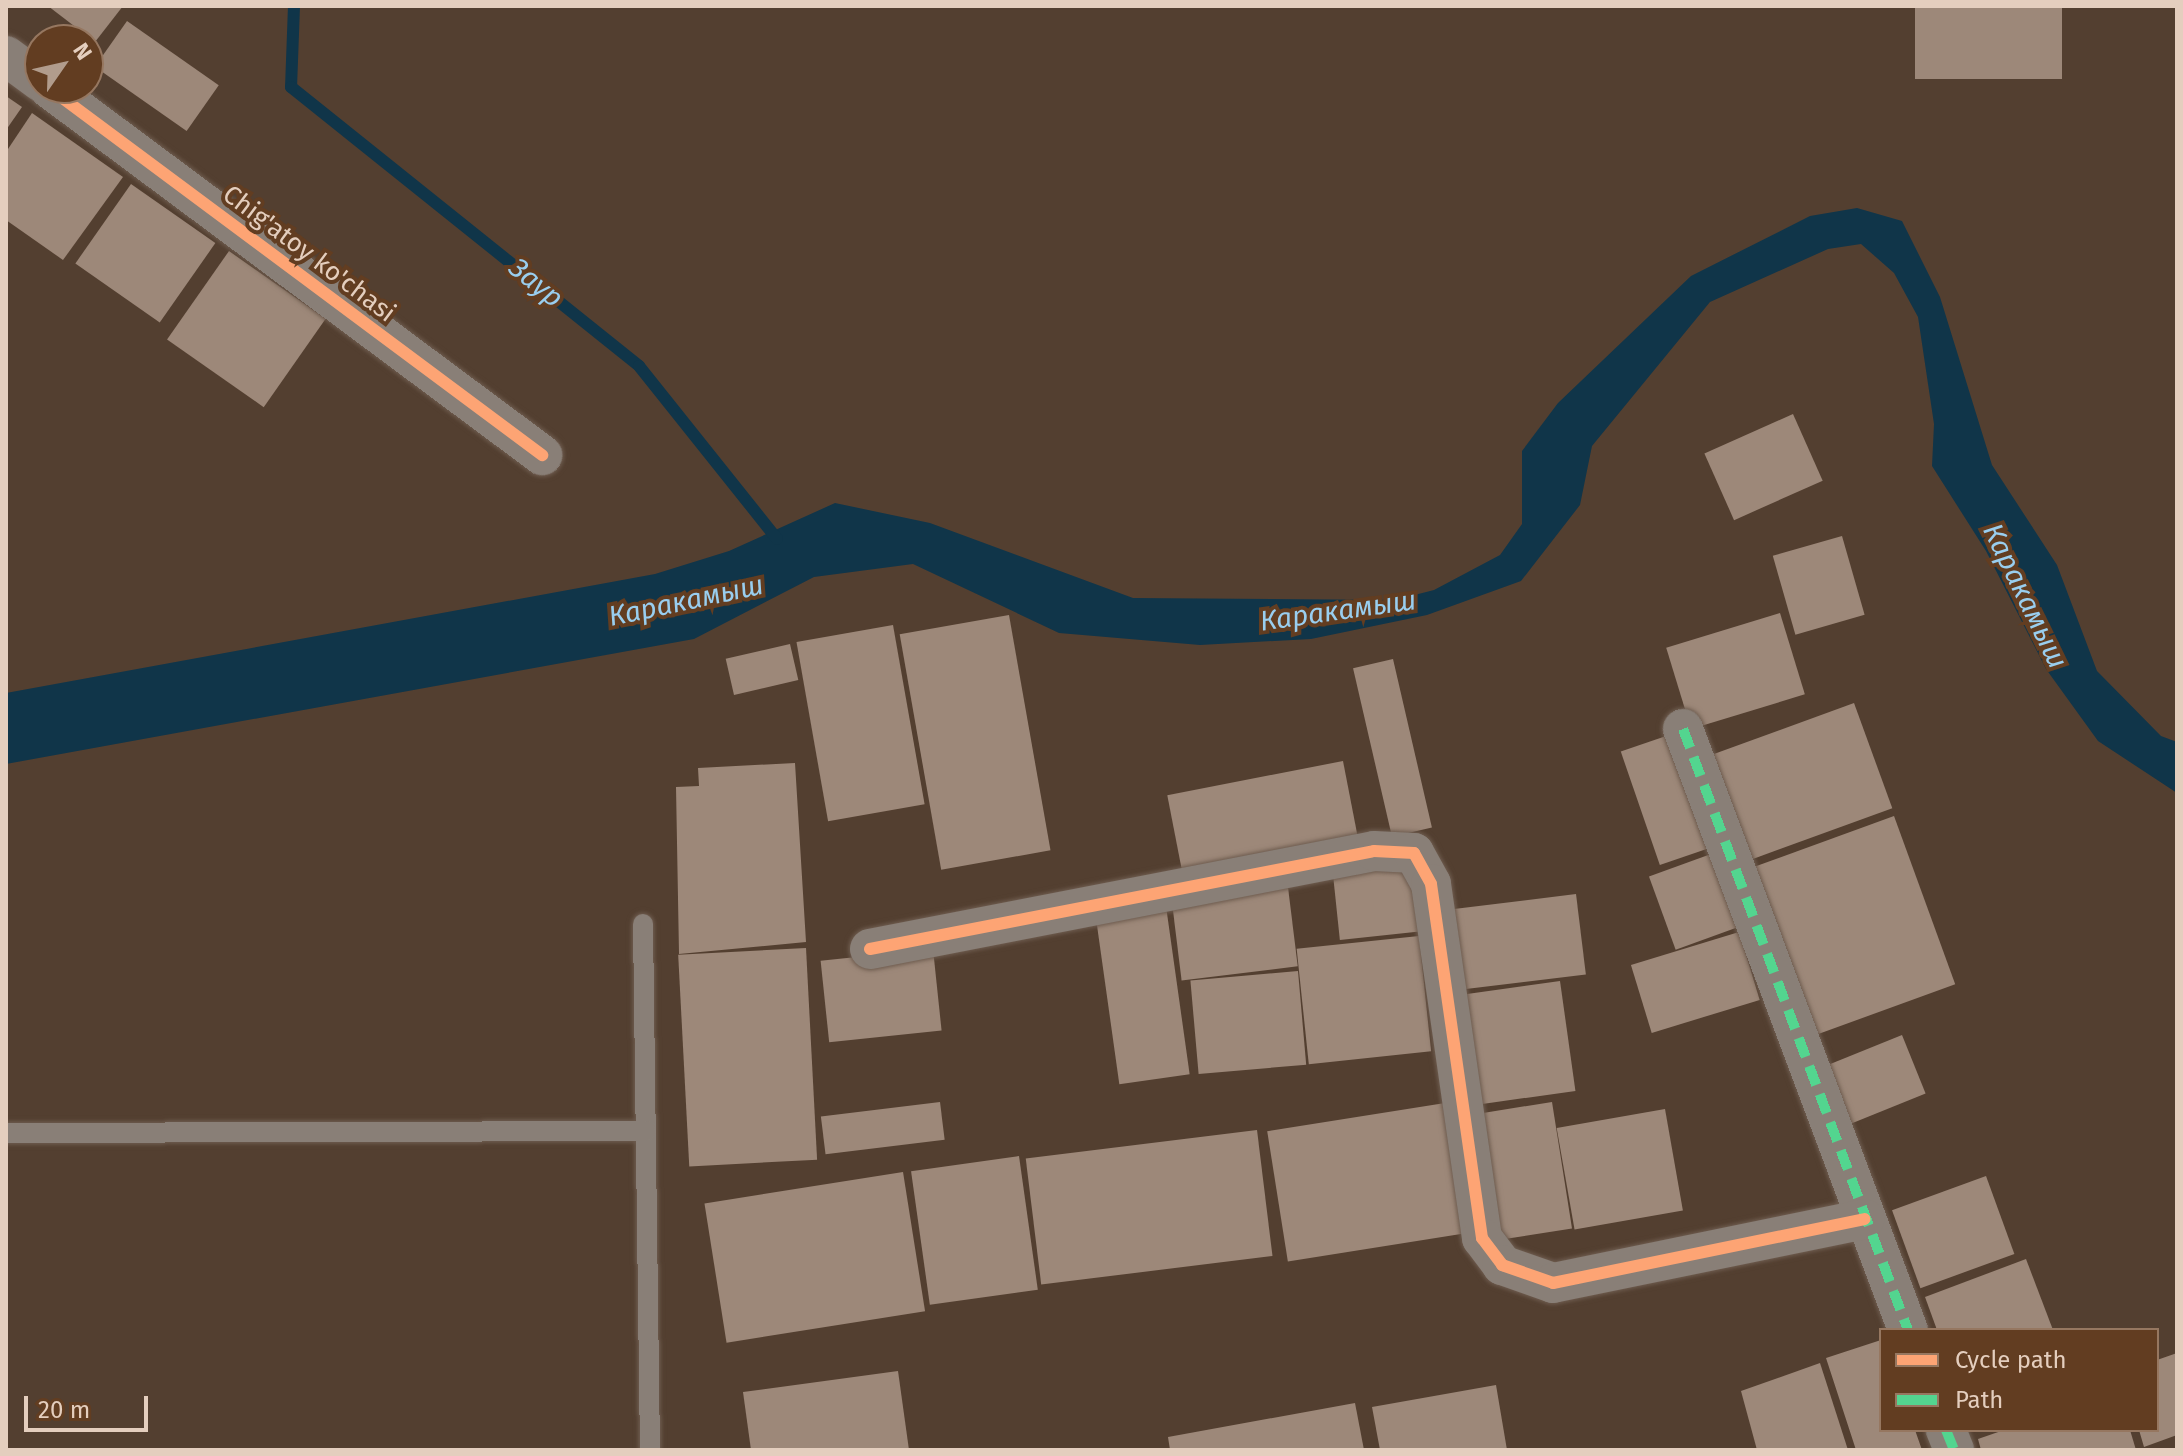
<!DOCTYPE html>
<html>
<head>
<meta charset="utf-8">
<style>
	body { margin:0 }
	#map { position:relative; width:2183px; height:1456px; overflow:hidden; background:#533f30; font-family:"Fira Sans",sans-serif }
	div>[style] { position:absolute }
	.water>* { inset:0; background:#103549 }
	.stream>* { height:12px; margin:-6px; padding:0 6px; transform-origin:6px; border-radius:6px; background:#103549 }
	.building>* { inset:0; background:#9d8879; transform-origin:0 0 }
	.roads { filter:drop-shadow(0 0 2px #6e5c4f) drop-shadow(0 0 2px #6e5c4f) }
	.service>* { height:20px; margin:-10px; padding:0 10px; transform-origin:10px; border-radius:10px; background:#897f77 }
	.minor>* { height:40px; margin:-20px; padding:0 20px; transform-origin:20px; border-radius:20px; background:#897f77 }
	.quiet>* { height:10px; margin-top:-5px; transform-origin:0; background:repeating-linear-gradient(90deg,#53d58f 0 20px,transparent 0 30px) }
	.cycleway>* { height:12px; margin:-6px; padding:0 6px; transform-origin:6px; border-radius:6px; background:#fda474 }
	span { translate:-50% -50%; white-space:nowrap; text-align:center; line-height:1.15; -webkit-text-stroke:8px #623d21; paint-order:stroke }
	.street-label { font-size:26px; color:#e4cebe }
	.water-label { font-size:28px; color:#99ceef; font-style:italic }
	.frame { position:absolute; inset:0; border:8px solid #e4cebe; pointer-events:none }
	.legend { position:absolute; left:1879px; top:1328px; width:280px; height:104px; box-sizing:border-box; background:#623d21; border:2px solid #967760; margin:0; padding:10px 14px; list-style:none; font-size:24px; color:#e4cebe }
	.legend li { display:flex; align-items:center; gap:16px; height:40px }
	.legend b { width:40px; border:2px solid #967760 }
	.north { position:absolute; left:24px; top:24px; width:80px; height:80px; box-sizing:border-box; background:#623d21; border:2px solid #967760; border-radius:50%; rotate:56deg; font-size:22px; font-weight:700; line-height:32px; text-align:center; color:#e4cebe }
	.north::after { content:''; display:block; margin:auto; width:28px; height:36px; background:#b19c8c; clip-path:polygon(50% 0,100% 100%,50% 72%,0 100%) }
	.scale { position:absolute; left:24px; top:1396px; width:124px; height:36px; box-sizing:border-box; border:4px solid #e4cebe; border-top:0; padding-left:10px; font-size:24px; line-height:28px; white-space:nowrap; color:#e4cebe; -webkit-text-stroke:6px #623d21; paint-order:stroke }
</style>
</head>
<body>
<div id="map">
	<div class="water">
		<i style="clip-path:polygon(1857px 208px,1902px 221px,1940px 297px,1992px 465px,2057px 565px,2097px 671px,2161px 736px,2177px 742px,2177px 793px,2098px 741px,2046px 669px,1986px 551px,1932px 466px,1934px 424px,1918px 317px,1894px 273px,1861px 244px,1828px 249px,1710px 302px,1592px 446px,1580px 505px,1521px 581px,1427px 615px,1311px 639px,1200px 645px,1059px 633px,913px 564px,814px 577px,694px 639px,6px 764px,6px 693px,655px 574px,729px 551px,835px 503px,930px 523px,1133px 598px,1395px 600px,1434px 590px,1500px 555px,1522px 524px,1522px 451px,1558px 403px,1691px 276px,1810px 216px)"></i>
	</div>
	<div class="stream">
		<i style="left:294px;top:6px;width:81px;rotate:92.1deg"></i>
		<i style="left:291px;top:87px;width:446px;rotate:38.7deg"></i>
		<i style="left:639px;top:366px;width:221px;rotate:51.4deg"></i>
	</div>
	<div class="building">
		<i style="clip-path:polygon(48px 6px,123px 6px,95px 42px)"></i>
		<i style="left:1915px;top:6px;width:147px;height:73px"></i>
		<i style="left:127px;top:21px;width:112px;height:56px;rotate:35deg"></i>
		<i style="clip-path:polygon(6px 96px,22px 107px,6px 130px)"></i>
		<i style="clip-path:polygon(32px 113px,123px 177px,63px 260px,6px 220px,6px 152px)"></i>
		<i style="left:131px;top:184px;width:103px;height:97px;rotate:35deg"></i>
		<i style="left:229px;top:251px;width:118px;height:108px;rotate:35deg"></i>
		<i style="left:1793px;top:414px;width:73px;height:97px;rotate:66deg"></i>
		<i style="left:1842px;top:536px;width:82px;height:72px;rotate:74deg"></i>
		<i style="left:1780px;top:613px;width:85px;height:119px;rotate:73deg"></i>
		<i style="left:1009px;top:615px;width:239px;height:111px;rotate:80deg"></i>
		<i style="left:893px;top:625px;width:182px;height:98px;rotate:80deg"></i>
		<i style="left:790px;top:644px;width:37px;height:66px;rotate:77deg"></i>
		<i style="left:1393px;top:659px;width:173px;height:41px;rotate:77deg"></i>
		<i style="left:1854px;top:703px;width:112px;height:152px;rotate:70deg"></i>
		<i style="left:1669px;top:735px;width:120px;height:51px;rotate:71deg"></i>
		<i style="left:1343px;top:761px;width:86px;height:179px;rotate:79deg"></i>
		<i style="clip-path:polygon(795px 763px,806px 942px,679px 954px,676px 787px,699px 786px,698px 768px)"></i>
		<i style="left:1894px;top:816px;width:179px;height:150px;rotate:70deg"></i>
		<i style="left:1711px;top:854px;width:78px;height:66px;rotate:70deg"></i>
		<i style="left:1412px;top:861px;width:71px;height:80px;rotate:84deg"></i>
		<i style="left:1287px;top:879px;width:88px;height:117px;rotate:83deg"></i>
		<i style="left:1576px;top:894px;width:81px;height:127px;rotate:83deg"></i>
		<i style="left:1165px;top:899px;width:177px;height:71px;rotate:82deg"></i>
		<i style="left:1739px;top:932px;width:71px;height:113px;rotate:73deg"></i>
		<i style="left:1419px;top:936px;width:116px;height:123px;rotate:84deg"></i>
		<i style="left:806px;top:948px;width:212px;height:128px;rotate:87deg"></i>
		<i style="left:933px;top:949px;width:82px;height:113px;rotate:84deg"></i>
		<i style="left:1298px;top:971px;width:94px;height:108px;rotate:85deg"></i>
		<i style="left:1560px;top:981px;width:111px;height:101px;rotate:82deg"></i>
		<i style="left:1902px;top:1035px;width:63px;height:80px;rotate:68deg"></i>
		<i style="left:940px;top:1102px;width:38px;height:120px;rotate:83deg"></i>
		<i style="left:1552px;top:1102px;width:128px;height:76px;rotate:81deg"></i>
		<i style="left:1445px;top:1103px;width:132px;height:180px;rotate:81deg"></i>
		<i style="left:1665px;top:1109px;width:103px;height:110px;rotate:80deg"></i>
		<i style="left:1257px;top:1130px;width:127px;height:233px;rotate:83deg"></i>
		<i style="left:1019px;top:1156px;width:135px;height:109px;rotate:82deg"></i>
		<i style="left:903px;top:1172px;width:141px;height:201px;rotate:81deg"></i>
		<i style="left:1986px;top:1176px;width:83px;height:100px;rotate:70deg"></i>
		<i style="clip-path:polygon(2026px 1259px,2053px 1330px,1937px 1330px,1925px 1297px)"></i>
		<i style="clip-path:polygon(1881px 1340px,1881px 1430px,1915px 1430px,1922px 1450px,1856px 1450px,1826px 1358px)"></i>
		<i style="clip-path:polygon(2177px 1353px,2177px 1435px,2144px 1447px,2139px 1430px,2157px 1430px,2157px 1360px)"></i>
		<i style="clip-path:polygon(1820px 1363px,1848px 1450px,1757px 1450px,1741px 1391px)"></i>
		<i style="clip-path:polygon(898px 1371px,909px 1450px,751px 1450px,743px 1392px)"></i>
		<i style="clip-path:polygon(1496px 1385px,1507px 1450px,1380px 1450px,1372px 1407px)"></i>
		<i style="clip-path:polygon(1355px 1403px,1364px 1450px,1170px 1450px,1168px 1437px)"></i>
		<i style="clip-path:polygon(2004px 1430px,2130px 1430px,2136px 1450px,1981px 1450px,1978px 1439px)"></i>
	</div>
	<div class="roads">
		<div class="service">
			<i style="left:643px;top:924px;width:526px;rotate:89.24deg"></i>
			<i style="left:6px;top:1133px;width:640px;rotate:-0.18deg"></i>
		</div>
		<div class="minor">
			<i style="left:6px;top:56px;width:42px;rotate:36.3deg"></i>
			<i style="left:49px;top:88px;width:615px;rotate:36.66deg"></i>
			<i style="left:1683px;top:729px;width:642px;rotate:69.48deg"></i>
			<i style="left:870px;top:949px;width:513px;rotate:-11deg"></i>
			<i style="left:1374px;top:851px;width:40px;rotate:2.9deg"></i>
			<i style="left:1414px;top:853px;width:35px;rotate:61deg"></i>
			<i style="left:1431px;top:884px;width:358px;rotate:81.8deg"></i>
			<i style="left:1482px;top:1238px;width:34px;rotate:53deg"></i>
			<i style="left:1502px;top:1265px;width:54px;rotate:19.4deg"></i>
			<i style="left:1553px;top:1283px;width:318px;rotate:-11.6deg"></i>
			<i style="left:1946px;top:1430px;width:22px;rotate:68deg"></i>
		</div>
	</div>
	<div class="quiet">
		<i style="left:1683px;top:729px;width:642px;rotate:69.48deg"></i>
		<i style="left:1946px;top:1430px;width:22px;rotate:68deg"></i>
	</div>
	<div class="cycleway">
		<i style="left:49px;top:88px;width:615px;rotate:36.66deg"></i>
		<i style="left:870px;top:949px;width:513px;rotate:-11deg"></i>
		<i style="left:1374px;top:851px;width:40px;rotate:2.9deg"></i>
		<i style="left:1414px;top:853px;width:35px;rotate:61deg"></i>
		<i style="left:1431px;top:884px;width:358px;rotate:81.8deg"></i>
		<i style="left:1482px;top:1238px;width:34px;rotate:53deg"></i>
		<i style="left:1502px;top:1265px;width:54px;rotate:19.4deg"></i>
		<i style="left:1553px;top:1283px;width:318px;rotate:-11.6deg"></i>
	</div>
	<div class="street-label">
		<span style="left:309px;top:254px;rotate:37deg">Chig'atoy ko'chasi</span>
	</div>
	<div class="water-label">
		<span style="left:536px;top:283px;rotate:39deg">Заур</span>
		<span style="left:2025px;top:596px;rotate:64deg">Каракамыш</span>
		<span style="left:686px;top:601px;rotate:-12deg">Каракамыш</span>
		<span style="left:1338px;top:611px;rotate:-8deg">Каракамыш</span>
	</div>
	<div class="frame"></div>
	<ul class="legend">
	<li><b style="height:10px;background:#fda474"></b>Cycle path</li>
	<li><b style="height:10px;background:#53d58f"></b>Path</li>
	</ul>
	<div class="north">N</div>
	<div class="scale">20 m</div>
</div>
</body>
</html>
